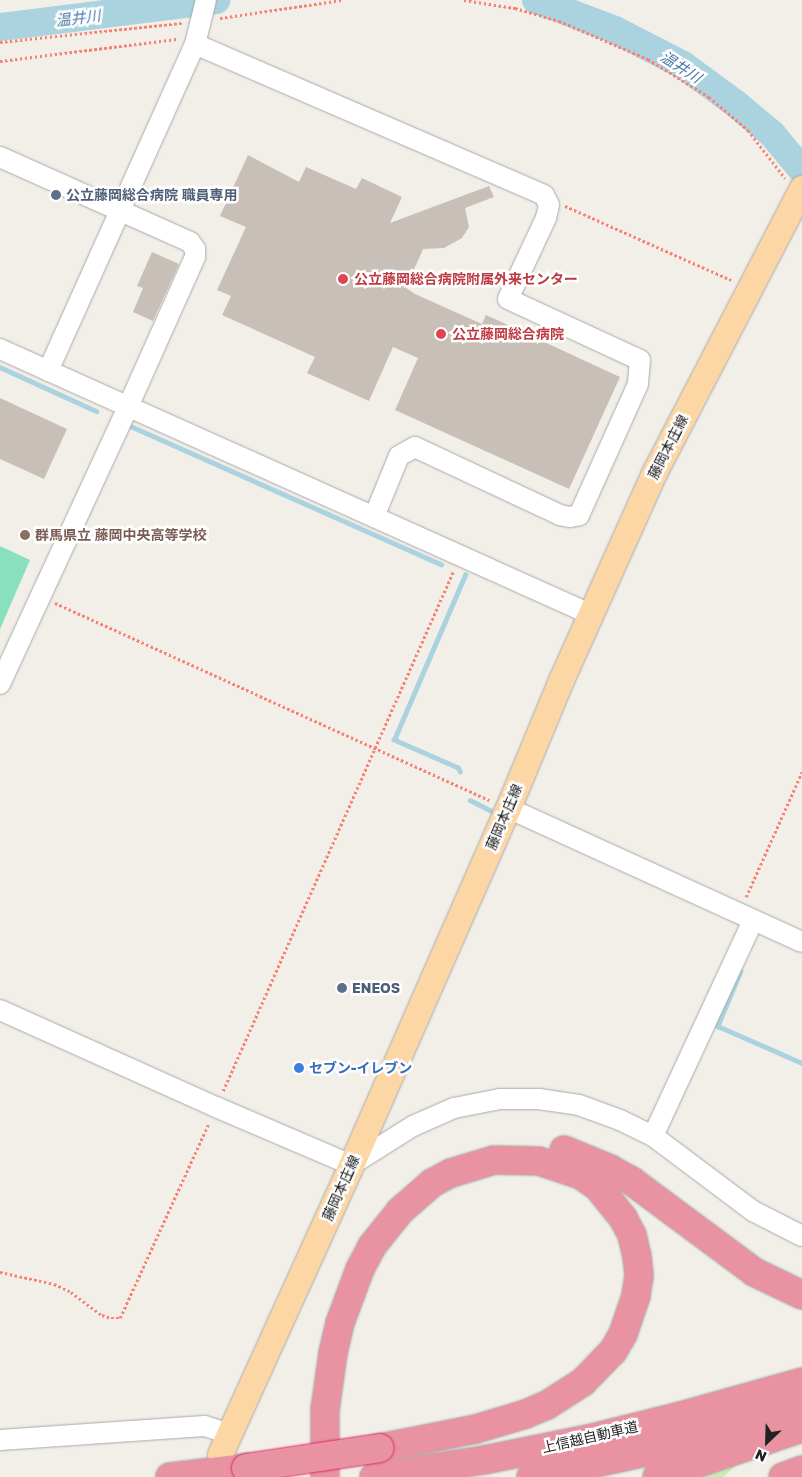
<!DOCTYPE html>
<html>
<head>
<meta charset="utf-8">
<style>
	body { margin:0 }
	#map { position:relative; width:802px; height:1477px; overflow:hidden; background:#f2efe9; font-family:"Golos Text","Noto Sans JP",sans-serif }
	div>[style] { position:absolute }
	.grass>* { inset:0; background:#cdebb0 }
	.pitch>* { inset:0; background:#88e0be }
	.stream>* { height:4.5px; margin:-2.25px; padding:0 2.25px; transform-origin:2.25px; border-radius:2.25px; background:#aad3df }
	.river>* { height:28px; margin:-14px; padding:0 14px; transform-origin:14px; border-radius:14px; background:#aad3df }
	.building>* { inset:0; background:#c7bfb8 }
	.path>* { height:2.5px; margin-top:-1.25px; transform-origin:0; background:repeating-linear-gradient(90deg,#fa8072 0 2.5px,transparent 0 5px) }
	.roads { filter:drop-shadow(0 0 1px #a9a9a9) drop-shadow(0 0 1px #a9a9a9) }
	.minor>* { height:20px; margin:-10px; padding:0 10px; transform-origin:10px; border-radius:10px; background:#fff }
	.major>* { height:25px; margin:-12.5px; padding:0 12.5px; transform-origin:12.5px; border-radius:12.5px; background:#fcd6a4 }
	.highway>* { height:28px; margin:-14px; padding:0 14px; transform-origin:14px; border-radius:14px; background:#e892a2 }
	.bridges { filter:drop-shadow(0 0 1px #dc2a67) drop-shadow(0 0 1px #dc2a67) }
	.highway-bridge>* { height:28px; margin:-14px; padding:0 14px; transform-origin:14px; border-radius:14px; background:#e892a2 }
	.dots>* { width:14px; height:14px; translate:-50% -50%; box-sizing:border-box; border:2px solid #fff; border-radius:50% }
	span { translate:-50% -50%; white-space:nowrap; text-align:center; line-height:1.15; -webkit-text-stroke:5px #fff; paint-order:stroke }
	.service-label { font-size:14px; color:#4e5e75; font-weight:700 }
	.left { translate:0 -50%; text-align:left }
	.health-label { font-size:14px; color:#be3a42; font-weight:700 }
	.street-label { font-size:14px; color:#222 }
	.education-label { font-size:14px; color:#785e54; font-weight:700 }
	.shop-label { font-size:14px; color:#366cbe; font-weight:700 }
	.water-label { font-size:15px; color:#4a7aab; font-style:italic }
	.north { position:absolute; left:742px; top:1417px; width:50px; height:50px; -webkit-text-stroke:4px #fff; paint-order:stroke; rotate:204deg; font-size:14px; font-weight:700; line-height:20px; text-align:center; color:#222 }
	.north::after { content:''; display:block; margin:auto; width:18px; height:22px; background:#222; clip-path:polygon(50% 0,100% 100%,50% 72%,0 100%) }
</style>
</head>
<body>
<div id="map">
	<div class="grass">
		<i style="clip-path:polygon(742px 1460px,723px 1477px,692px 1477px)"></i>
	</div>
	<div class="pitch">
		<i style="clip-path:polygon(0 546px,30px 560px,0 629px)"></i>
	</div>
	<div class="stream">
		<i style="left:0;top:367px;width:106px;rotate:24.6deg"></i>
		<i style="left:126px;top:424px;width:345px;rotate:24deg"></i>
		<i style="left:460px;top:772px;width:4px;rotate:-117deg"></i>
		<i style="left:458px;top:768px;width:70px;rotate:-156.4deg"></i>
		<i style="left:394px;top:740px;width:180px;rotate:-66.7deg"></i>
		<i style="left:470px;top:800px;width:25px;rotate:27deg"></i>
		<i style="left:741px;top:971px;width:60px;rotate:112.7deg"></i>
		<i style="left:718px;top:1026px;width:92px;rotate:23.8deg"></i>
	</div>
	<div class="river">
		<i style="left:536px;top:0;width:85px;rotate:20.8deg"></i>
		<i style="left:615px;top:30px;width:76px;rotate:27.2deg"></i>
		<i style="left:683px;top:65px;width:66px;rotate:36.3deg"></i>
		<i style="left:736px;top:104px;width:47px;rotate:39.8deg"></i>
		<i style="left:772px;top:134px;width:47px;rotate:50.2deg"></i>
		<i style="left:0;top:27px;width:218px;rotate:-7.1deg"></i>
	</div>
	<div class="building">
		<i style="clip-path:polygon(248px 155px,299px 182px,306px 167px,356px 189px,362px 178px,402px 197px,390px 223px,489px 186px,494px 197px,465px 208px,469px 227px,462px 238px,444px 248px,423px 249px,406px 288px,415px 294px,482px 324px,486px 315px,620px 377px,569px 489px,395px 410px,418px 358px,393px 347px,369px 401px,307px 373px,315px 357px,222px 315px,231px 296px,217px 290px,246px 227px,220px 216px)"></i>
		<i style="clip-path:polygon(152px 252px,179px 264px,153px 321px,133px 312px,143px 288px,137px 286px)"></i>
		<i style="clip-path:polygon(0 398px,67px 429px,44px 479px,0 459px)"></i>
	</div>
	<div class="path">
		<i style="left:464px;top:0;width:52px;rotate:8.9deg"></i>
		<i style="left:515px;top:8px;width:46px;rotate:16.5deg"></i>
		<i style="left:559px;top:21px;width:97px;rotate:23.1deg"></i>
		<i style="left:648px;top:59px;width:72px;rotate:31.9deg"></i>
		<i style="left:709px;top:97px;width:51px;rotate:40.2deg"></i>
		<i style="left:748px;top:130px;width:61px;rotate:52.4deg"></i>
		<i style="left:220px;top:18px;width:123px;rotate:-8.4deg"></i>
		<i style="left:0;top:42px;width:183px;rotate:-6deg"></i>
		<i style="left:0;top:61px;width:178px;rotate:-7.1deg"></i>
		<i style="left:565px;top:206px;width:182px;rotate:24deg"></i>
		<i style="left:55px;top:603px;width:477px;rotate:24.4deg"></i>
		<i style="left:746px;top:897px;width:137px;rotate:-65.9deg"></i>
		<i style="left:223px;top:1091px;width:568px;rotate:-66.1deg"></i>
		<i style="left:0;top:1272px;width:55px;rotate:12.5deg"></i>
		<i style="left:54px;top:1284px;width:19px;rotate:25deg"></i>
		<i style="left:71px;top:1292px;width:39px;rotate:37deg"></i>
		<i style="left:102px;top:1315px;width:9px;rotate:18deg"></i>
		<i style="left:111px;top:1318px;width:9px"></i>
		<i style="left:120px;top:1318px;width:214px;rotate:-65.5deg"></i>
	</div>
	<div class="roads">
		<div class="minor">
			<i style="left:195px;top:44px;width:380px;rotate:23.4deg"></i>
			<i style="left:544px;top:195px;width:11px;rotate:63deg"></i>
			<i style="left:549px;top:205px;width:13px;rotate:103deg"></i>
			<i style="left:546px;top:218px;width:89px;rotate:115.1deg"></i>
			<i style="left:508px;top:299px;width:145px;rotate:24.8deg"></i>
			<i style="left:640px;top:360px;width:24px;rotate:95deg"></i>
			<i style="left:638px;top:384px;width:144px;rotate:114.2deg"></i>
			<i style="left:579px;top:515px;width:9px;rotate:167deg"></i>
			<i style="left:570px;top:517px;width:10px;rotate:-169deg"></i>
			<i style="left:560px;top:515px;width:160px;rotate:-154.9deg"></i>
			<i style="left:415px;top:447px;width:18px;rotate:151deg"></i>
			<i style="left:399px;top:456px;width:66px;rotate:112.3deg"></i>
			<i style="left:0;top:157px;width:208px;rotate:24.1deg"></i>
			<i style="left:190px;top:242px;width:9px;rotate:54deg"></i>
			<i style="left:195px;top:249px;width:8px;rotate:90deg"></i>
			<i style="left:195px;top:257px;width:164px;rotate:114.1deg"></i>
			<i style="left:128px;top:407px;width:305px;rotate:114.8deg"></i>
			<i style="left:0;top:349px;width:647px;rotate:24.19deg"></i>
			<i style="left:48px;top:371px;width:359px;rotate:-65.8deg"></i>
			<i style="left:195px;top:44px;width:45px;rotate:-76deg"></i>
			<i style="left:508px;top:808px;width:323px;rotate:24.5deg"></i>
			<i style="left:0;top:1010px;width:237px;rotate:24.2deg"></i>
			<i style="left:216px;top:1107px;width:147px;rotate:23.2deg"></i>
			<i style="left:351px;top:1165px;width:73px;rotate:-32.2deg"></i>
			<i style="left:413px;top:1126px;width:45px;rotate:-23.7deg"></i>
			<i style="left:454px;top:1108px;width:47px;rotate:-11.1deg"></i>
			<i style="left:500px;top:1099px;width:39px"></i>
			<i style="left:539px;top:1099px;width:40px;rotate:8.5deg"></i>
			<i style="left:579px;top:1105px;width:44px;rotate:20.1deg"></i>
			<i style="left:620px;top:1120px;width:37px;rotate:26deg"></i>
			<i style="left:653px;top:1136px;width:125px;rotate:36.9deg"></i>
			<i style="left:753px;top:1211px;width:55px;rotate:27deg"></i>
			<i style="left:653px;top:1136px;width:237px;rotate:-65.1deg"></i>
			<i style="left:0;top:1440px;width:205px;rotate:-3.9deg"></i>
			<i style="left:205px;top:1426px;width:25px;rotate:18deg"></i>
		</div>
		<div class="major">
			<i style="left:220px;top:1454px;width:317px;rotate:-65.6deg"></i>
			<i style="left:351px;top:1165px;width:390px;rotate:-66.3deg"></i>
			<i style="left:508px;top:808px;width:139px;rotate:-67.5deg"></i>
			<i style="left:561px;top:680px;width:229px;rotate:-65.8deg"></i>
			<i style="left:655px;top:471px;width:319px;rotate:-62.6deg"></i>
		</div>
		<div class="highway">
			<i style="left:564px;top:1150px;width:50px;rotate:22.4deg"></i>
			<i style="left:610px;top:1169px;width:26px;rotate:29deg"></i>
			<i style="left:633px;top:1182px;width:151px;rotate:36.6deg"></i>
			<i style="left:754px;top:1272px;width:53px;rotate:25.6deg"></i>
			<i style="left:170px;top:1477px;width:77px;rotate:-6.8deg"></i>
			<i style="left:325px;top:1477px;width:67px;rotate:-90deg"></i>
			<i style="left:325px;top:1410px;width:58px;rotate:-82deg"></i>
			<i style="left:333px;top:1353px;width:31px;rotate:-77deg"></i>
			<i style="left:340px;top:1323px;width:58px;rotate:-69.7deg"></i>
			<i style="left:360px;top:1269px;width:26px;rotate:-62deg"></i>
			<i style="left:372px;top:1246px;width:45px;rotate:-51.3deg"></i>
			<i style="left:400px;top:1211px;width:43px;rotate:-41.2deg"></i>
			<i style="left:432px;top:1183px;width:21px;rotate:-28deg"></i>
			<i style="left:451px;top:1173px;width:45px;rotate:-16.8deg"></i>
			<i style="left:494px;top:1160px;width:45px;rotate:1.3deg"></i>
			<i style="left:539px;top:1161px;width:44px;rotate:18.4deg"></i>
			<i style="left:581px;top:1175px;width:21px;rotate:35deg"></i>
			<i style="left:598px;top:1187px;width:40px;rotate:51deg"></i>
			<i style="left:623px;top:1218px;width:19px;rotate:62deg"></i>
			<i style="left:632px;top:1235px;width:22px;rotate:77deg"></i>
			<i style="left:637px;top:1256px;width:20px;rotate:84deg"></i>
			<i style="left:639px;top:1276px;width:20px;rotate:99deg"></i>
			<i style="left:636px;top:1296px;width:40px;rotate:108.9deg"></i>
			<i style="left:623px;top:1334px;width:20px;rotate:120deg"></i>
			<i style="left:613px;top:1351px;width:43px;rotate:134.1deg"></i>
			<i style="left:583px;top:1382px;width:43px;rotate:147.4deg"></i>
			<i style="left:547px;top:1405px;width:23px;rotate:157deg"></i>
			<i style="left:526px;top:1414px;width:52px;rotate:163.3deg"></i>
			<i style="left:476px;top:1429px;width:98px;rotate:168.8deg"></i>
			<i style="left:374px;top:1477px;width:111px;rotate:-8.8deg"></i>
			<i style="left:484px;top:1460px;width:106px;rotate:-11.4deg"></i>
			<i style="left:588px;top:1439px;width:92px;rotate:-13.9deg"></i>
			<i style="left:677px;top:1417px;width:130px;rotate:-15.6deg"></i>
			<i style="left:531px;top:1477px;width:155px;rotate:-12.3deg"></i>
			<i style="left:682px;top:1444px;width:125px;rotate:-16.3deg"></i>
			<i style="left:657px;top:1477px;width:153px;rotate:-18.7deg"></i>
			<i style="left:783px;top:1477px;width:20px;rotate:-20deg"></i>
		</div>
	</div>
	<div class="bridges">
		<div class="highway-bridge">
			<i style="left:246px;top:1468px;width:135px;rotate:-8.5deg"></i>
		</div>
	</div>
	<div class="dots">
		<i style="left:56px;top:195px;background:#5c6f8a"></i>
		<i style="left:343px;top:279px;background:#e0444e"></i>
		<i style="left:441px;top:334px;background:#e0444e"></i>
		<i style="left:25px;top:535px;background:#8d6e63"></i>
		<i style="left:342px;top:988px;background:#5c6f8a"></i>
		<i style="left:299px;top:1068px;background:#3f7fe0"></i>
	</div>
	<div class="service-label">
		<span class="left" style="left:66px;top:195px">公立藤岡総合病院 職員専用</span>
		<span class="left" style="left:352px;top:988px">ENEOS</span>
	</div>
	<div class="health-label">
		<span class="left" style="left:354px;top:279px">公立藤岡総合病院附属外来センター</span>
		<span class="left" style="left:452px;top:334px">公立藤岡総合病院</span>
	</div>
	<div class="street-label">
		<span style="left:668px;top:447px;rotate:-63deg">藤岡本庄線</span>
		<span style="left:504px;top:817px;rotate:-67deg">藤岡本庄線</span>
		<span style="left:341px;top:1188px;rotate:-66deg">藤岡本庄線</span>
		<span style="left:590px;top:1437px;rotate:-13deg">上信越自動車道</span>
	</div>
	<div class="education-label">
		<span class="left" style="left:35px;top:535px">群馬県立 藤岡中央高等学校</span>
	</div>
	<div class="shop-label">
		<span class="left" style="left:309px;top:1068px">セブン-イレブン</span>
	</div>
	<div class="water-label">
		<span style="left:78px;top:18px;rotate:-7deg">温井川</span>
		<span style="left:681px;top:67px;rotate:33deg">温井川</span>
	</div>
	<div class="north">N</div>
</div>
</body>
</html>
